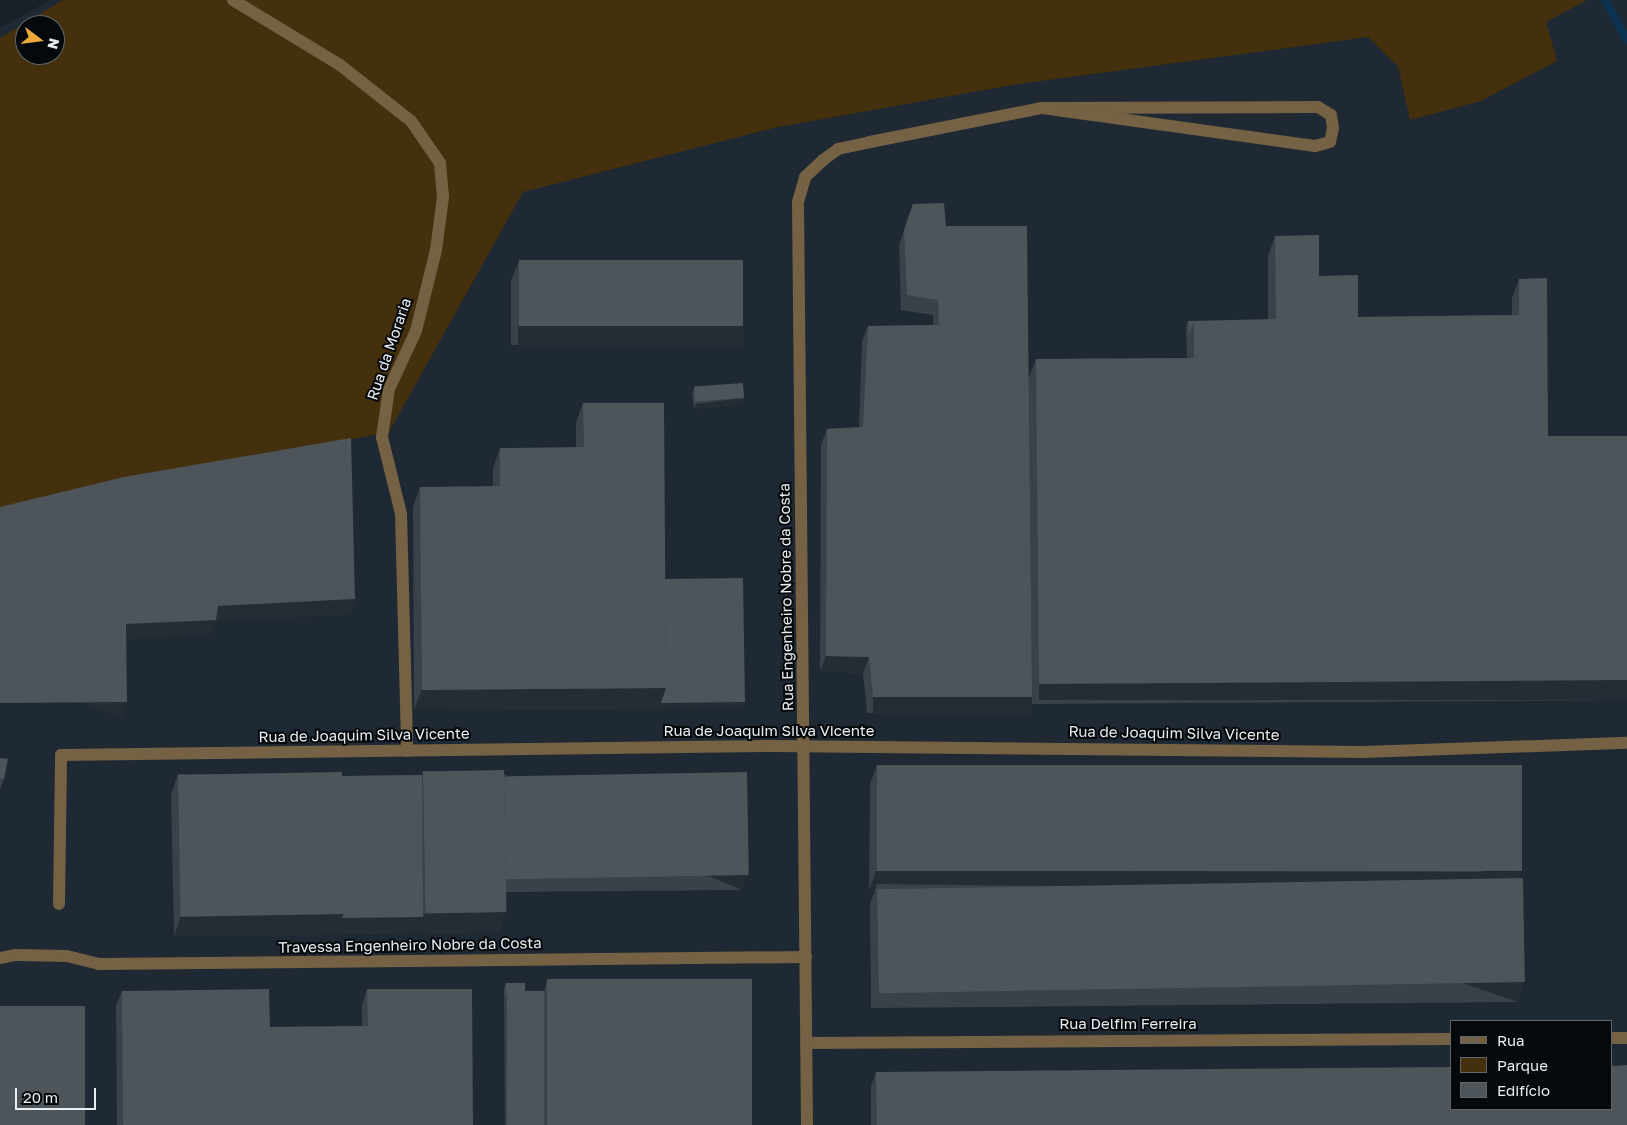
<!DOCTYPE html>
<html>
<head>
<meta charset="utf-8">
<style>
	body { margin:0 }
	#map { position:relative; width:1627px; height:1125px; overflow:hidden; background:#192026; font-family:"Golos Text",sans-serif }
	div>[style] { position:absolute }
	.built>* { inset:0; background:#1e2934 }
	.green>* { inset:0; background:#45300d }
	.stream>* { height:8px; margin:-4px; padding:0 4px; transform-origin:4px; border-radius:4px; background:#0c3351 }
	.service>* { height:12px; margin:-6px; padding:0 6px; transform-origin:6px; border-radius:6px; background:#756143 }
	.minor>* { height:12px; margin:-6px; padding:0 6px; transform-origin:6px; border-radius:6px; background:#756143 }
	.wall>* { inset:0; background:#3a4148 }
	.shaded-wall>* { inset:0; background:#252c33; transform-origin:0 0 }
	.building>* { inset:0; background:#4d545a; transform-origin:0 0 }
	span { translate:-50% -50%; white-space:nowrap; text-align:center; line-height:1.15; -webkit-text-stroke:4px #06090c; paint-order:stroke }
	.street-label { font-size:15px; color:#e9eef2 }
	.legend { position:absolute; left:1450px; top:1020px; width:162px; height:90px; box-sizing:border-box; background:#06090c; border:1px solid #616568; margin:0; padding:6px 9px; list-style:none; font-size:15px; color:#e9eef2 }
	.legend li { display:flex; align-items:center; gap:10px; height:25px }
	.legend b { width:25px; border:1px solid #616568 }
	.north { position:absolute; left:15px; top:15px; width:50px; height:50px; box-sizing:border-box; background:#06090c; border:1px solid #616568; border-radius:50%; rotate:105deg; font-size:14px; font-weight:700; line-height:20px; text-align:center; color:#e9eef2 }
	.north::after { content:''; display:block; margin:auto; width:18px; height:22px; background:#ebaa39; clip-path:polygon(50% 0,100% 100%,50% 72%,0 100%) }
	.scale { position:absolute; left:15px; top:1088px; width:81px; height:22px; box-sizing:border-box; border:2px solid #e9eef2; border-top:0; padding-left:6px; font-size:15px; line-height:18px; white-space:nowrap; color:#e9eef2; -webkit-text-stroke:4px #06090c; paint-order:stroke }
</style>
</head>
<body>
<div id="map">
	<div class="built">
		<i style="clip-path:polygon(evenodd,50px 0,1627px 0,1627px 1125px,0 1125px,0 28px,50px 0,25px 25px,55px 25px,55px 55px,25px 55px,25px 25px,50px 0,1451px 1021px,1611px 1021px,1611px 1109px,1451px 1109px,1451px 1021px)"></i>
	</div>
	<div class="green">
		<i style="clip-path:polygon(evenodd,63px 0,1587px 0,1546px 22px,1557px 61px,1481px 101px,1410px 120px,1398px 66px,1368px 37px,1018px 84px,778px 127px,523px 192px,389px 432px,0 509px,0 38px,63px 0,25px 25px,55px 25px,55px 55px,25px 55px,25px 25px)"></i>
	</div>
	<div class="stream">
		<i style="left:1605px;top:0;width:46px;rotate:61.2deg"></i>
	</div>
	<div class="service">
		<i style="left:233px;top:0;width:125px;rotate:31.3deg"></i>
		<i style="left:340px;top:65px;width:90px;rotate:38.3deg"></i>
		<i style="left:411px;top:121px;width:51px;rotate:55.4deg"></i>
		<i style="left:440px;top:163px;width:34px;rotate:85deg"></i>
		<i style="left:443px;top:197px;width:53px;rotate:97.5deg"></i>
		<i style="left:436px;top:250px;width:83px;rotate:103.9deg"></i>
		<i style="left:416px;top:331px;width:64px;rotate:115deg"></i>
		<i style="left:389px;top:389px;width:49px;rotate:98.3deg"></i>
		<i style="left:382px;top:437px;width:79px;rotate:76.1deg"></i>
		<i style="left:401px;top:514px;width:237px;rotate:88.5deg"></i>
		<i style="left:870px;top:142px;width:174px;rotate:-11.2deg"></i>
		<i style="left:1041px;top:108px;width:277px;rotate:-0.2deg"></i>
		<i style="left:1318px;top:107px;width:15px;rotate:32deg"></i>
		<i style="left:1331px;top:115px;width:13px;rotate:81deg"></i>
		<i style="left:1333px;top:128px;width:14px;rotate:102deg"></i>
		<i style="left:1330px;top:142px;width:16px;rotate:165deg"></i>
		<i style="left:1315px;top:146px;width:277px;rotate:-172.1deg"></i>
		<i style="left:0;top:958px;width:16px;rotate:-11deg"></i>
	</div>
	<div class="minor">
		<i style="left:59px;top:904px;width:149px;rotate:-89.2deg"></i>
		<i style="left:61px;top:755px;width:711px;rotate:-0.73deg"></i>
		<i style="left:772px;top:746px;width:592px;rotate:0.58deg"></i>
		<i style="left:1364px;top:752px;width:263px;rotate:-2deg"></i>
		<i style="left:16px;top:955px;width:51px;rotate:1.1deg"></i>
		<i style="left:67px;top:956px;width:32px;rotate:14deg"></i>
		<i style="left:98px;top:964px;width:708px;rotate:-0.57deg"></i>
		<i style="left:1611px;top:1038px;width:16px"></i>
		<i style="left:806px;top:1043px;width:645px;rotate:-0.36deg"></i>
		<i style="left:807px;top:1125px;width:923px;rotate:-90.56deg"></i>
		<i style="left:798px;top:202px;width:26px;rotate:-74deg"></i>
		<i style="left:805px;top:177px;width:25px;rotate:-43deg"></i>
		<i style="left:823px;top:160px;width:19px;rotate:-36deg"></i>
		<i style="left:838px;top:149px;width:33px;rotate:-12deg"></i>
	</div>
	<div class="wall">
		<i style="clip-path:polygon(913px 204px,946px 226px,1029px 378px,1036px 359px,1187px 358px,1186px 326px,1188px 321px,1268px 320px,1268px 256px,1275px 236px,1319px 276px,1358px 317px,1512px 315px,1512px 298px,1519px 279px,1548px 436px,1627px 436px,1627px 700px,1031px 704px,1031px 699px,1026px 712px,867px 713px,863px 673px,820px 671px,821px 445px,827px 429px,859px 427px,862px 341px,868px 326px,933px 325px,933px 315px,901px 310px,899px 245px)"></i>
		<i style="clip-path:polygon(519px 261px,743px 326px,736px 345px,511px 345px,511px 280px)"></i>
		<i style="clip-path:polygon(694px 389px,744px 398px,742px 404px,694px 409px,692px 394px)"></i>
		<i style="clip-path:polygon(583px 403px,665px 579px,743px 708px,414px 709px,413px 507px,420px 487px,493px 487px,493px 468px,500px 448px,576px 448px,576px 423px)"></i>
		<i style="clip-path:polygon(0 758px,4px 779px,0 789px)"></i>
		<i style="clip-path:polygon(877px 765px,1519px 878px,1524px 982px,1517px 1002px,871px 1008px,870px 904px,875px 890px,869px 890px,870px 784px)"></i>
		<i style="clip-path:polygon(423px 771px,504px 774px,742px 890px,505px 892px,506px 912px,498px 932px,174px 936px,171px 794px,178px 774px,342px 776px,422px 775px)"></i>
		<i style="clip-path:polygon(547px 981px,753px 1125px,505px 1125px,504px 988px,506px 983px,525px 991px,544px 991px)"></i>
		<i style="clip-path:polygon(367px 989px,473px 1125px,117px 1125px,116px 1006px,122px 991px,270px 1027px,362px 1026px,362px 1005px)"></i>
		<i style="clip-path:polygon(876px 1072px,1627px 1125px,871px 1125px,871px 1087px)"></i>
	</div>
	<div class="shaded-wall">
		<i style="left:518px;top:326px;width:225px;height:20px"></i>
		<i style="clip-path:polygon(744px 398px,742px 404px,694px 409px,696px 404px)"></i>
		<i style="clip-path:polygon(355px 599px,350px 615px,216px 621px,211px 635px,121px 640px,126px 624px,218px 606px)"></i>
		<i style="clip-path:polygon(826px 656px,869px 657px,863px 673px,820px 671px)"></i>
		<i style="left:1627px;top:680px;width:20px;height:588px;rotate:90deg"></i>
		<i style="clip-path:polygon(666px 688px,745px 702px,743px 708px,414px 709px,422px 690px)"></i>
		<i style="left:873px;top:697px;width:159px;height:17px"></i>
		<i style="left:127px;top:702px;width:17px;height:127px;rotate:111deg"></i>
		<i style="clip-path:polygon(876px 871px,1522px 872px,1514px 891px,877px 884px,875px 890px,869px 890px)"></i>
		<i style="left:748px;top:875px;width:16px;height:244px;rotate:112deg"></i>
		<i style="clip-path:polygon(506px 912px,498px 932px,174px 936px,181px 916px,344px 914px,423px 917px,425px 913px)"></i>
		<i style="left:1524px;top:982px;width:21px;height:646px;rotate:109deg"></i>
	</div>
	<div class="building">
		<i style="clip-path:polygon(944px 203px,946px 226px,1027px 226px,1032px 697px,873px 697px,869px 657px,826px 656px,827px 429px,863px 427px,868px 326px,939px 325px,938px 300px,907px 295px,904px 230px,913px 204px)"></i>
		<i style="clip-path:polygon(1319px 235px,1319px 276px,1358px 275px,1358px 317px,1519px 315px,1519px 279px,1547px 278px,1548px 436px,1627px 436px,1627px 680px,1039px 684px,1036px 359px,1194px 358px,1194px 321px,1276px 319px,1275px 236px)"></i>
		<i style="left:743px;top:260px;width:66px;height:224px;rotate:90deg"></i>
		<i style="clip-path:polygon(1188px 321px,1194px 321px,1189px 335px)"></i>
		<i style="left:743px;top:383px;width:15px;height:49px;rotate:86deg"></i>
		<i style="clip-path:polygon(583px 403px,664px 403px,666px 688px,422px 690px,420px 487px,500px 486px,500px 448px,584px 447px)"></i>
		<i style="clip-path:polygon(351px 438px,355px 599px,218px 606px,216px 620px,126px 624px,127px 702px,0 703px,0 507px,124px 477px)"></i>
		<i style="clip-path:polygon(743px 578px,745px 702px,661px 703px,666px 688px,665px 579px)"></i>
		<i style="clip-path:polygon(0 758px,8px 759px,4px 779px,0 778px)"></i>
		<i style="left:877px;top:765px;width:645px;height:106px"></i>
		<i style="left:504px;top:770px;width:142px;height:81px;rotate:89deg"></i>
		<i style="left:342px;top:772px;width:142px;height:164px;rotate:89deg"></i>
		<i style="left:747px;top:772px;width:103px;height:243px;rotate:89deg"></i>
		<i style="clip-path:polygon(422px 775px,423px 917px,342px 918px,344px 914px,342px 776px)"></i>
		<i style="left:1523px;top:878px;width:104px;height:646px;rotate:89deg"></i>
		<i style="left:752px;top:979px;width:146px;height:205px;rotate:90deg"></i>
		<i style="clip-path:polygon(506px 983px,525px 983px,525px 991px,507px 991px,505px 997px)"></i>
		<i style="clip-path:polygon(269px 989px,270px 1027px,368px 1026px,367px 989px,472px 989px,473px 1125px,123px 1125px,122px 991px)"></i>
		<i style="left:507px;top:991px;width:37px;height:134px"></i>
		<i style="left:85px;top:1006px;width:119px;height:85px;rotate:90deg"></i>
		<i style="clip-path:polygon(1627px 1065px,1627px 1125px,877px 1125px,876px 1072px,1451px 1067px,1451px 1109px,1611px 1109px,1611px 1066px)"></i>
	</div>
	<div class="street-label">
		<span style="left:389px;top:349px;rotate:-71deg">Rua da Moraria</span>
		<span style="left:786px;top:597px;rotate:-91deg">Rua Engenheiro Nobre da Costa</span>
		<span style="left:769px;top:731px">Rua de Joaquim Silva Vicente</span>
		<span style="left:1174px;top:733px;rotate:1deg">Rua de Joaquim Silva Vicente</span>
		<span style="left:364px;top:735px;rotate:-1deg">Rua de Joaquim Silva Vicente</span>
		<span style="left:410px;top:945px;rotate:-1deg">Travessa Engenheiro Nobre da Costa</span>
		<span style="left:1128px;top:1024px">Rua Delfim Ferreira</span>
	</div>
	<ul class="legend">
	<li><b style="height:6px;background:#756143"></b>Rua</li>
	<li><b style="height:14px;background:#45300d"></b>Parque</li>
	<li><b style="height:14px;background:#4d545a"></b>Edifício</li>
	</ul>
	<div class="north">N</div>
	<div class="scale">20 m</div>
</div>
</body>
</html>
